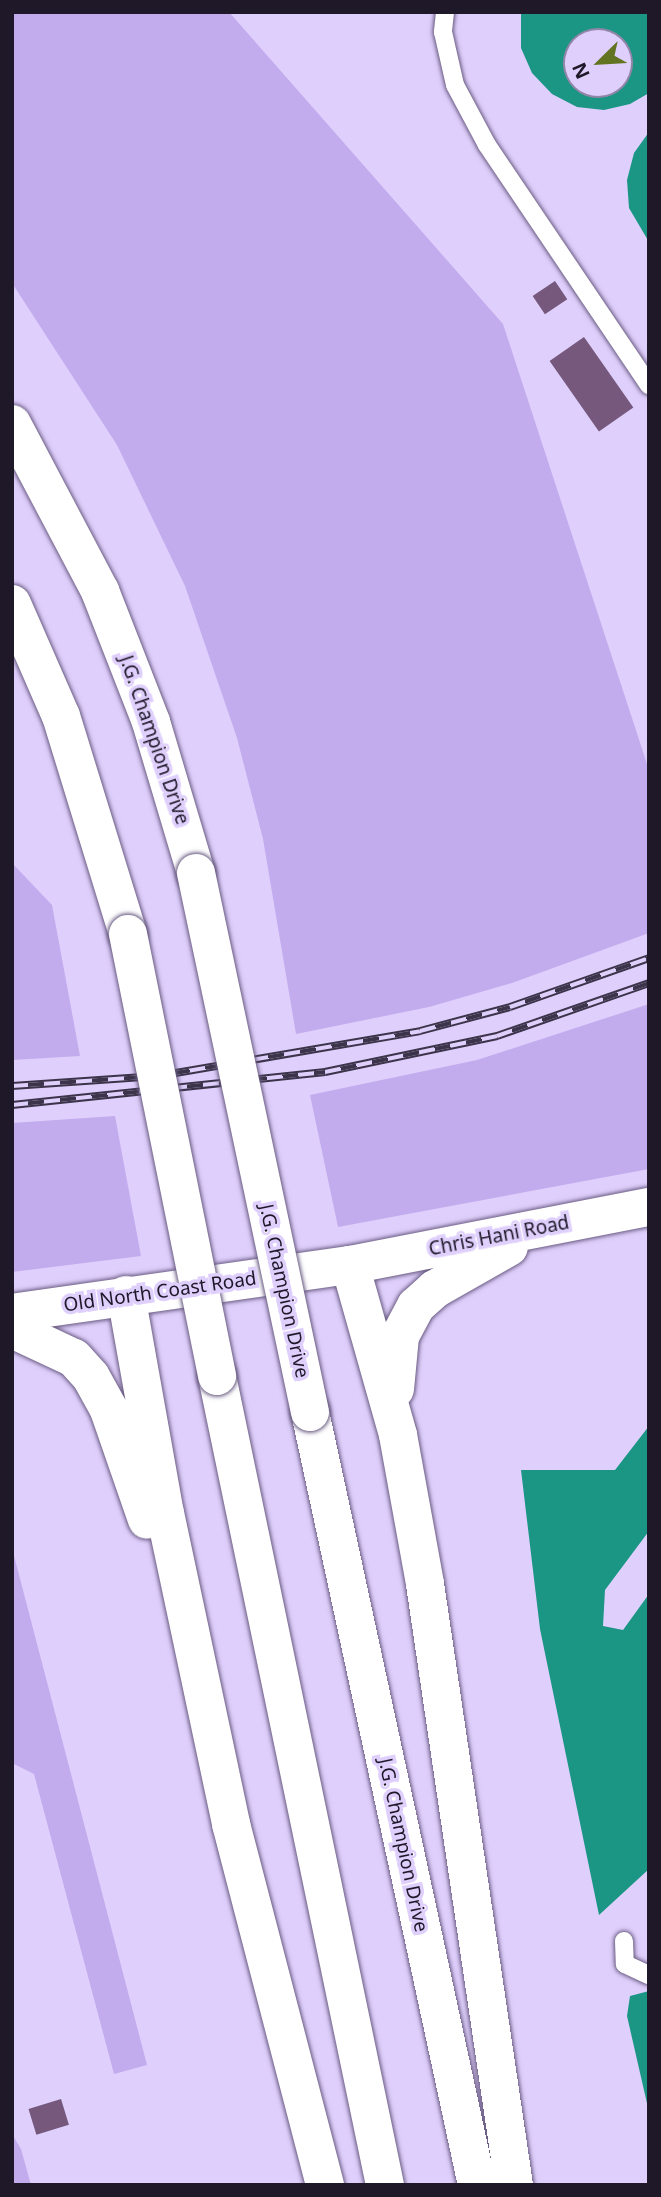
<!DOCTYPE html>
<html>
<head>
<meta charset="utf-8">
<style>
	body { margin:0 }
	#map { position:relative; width:661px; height:2197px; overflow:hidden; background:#dfcffc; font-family:"Noto Sans",sans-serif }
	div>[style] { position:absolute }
	.green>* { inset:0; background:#c3aced }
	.water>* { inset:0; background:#1b9584 }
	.building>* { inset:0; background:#75587b; transform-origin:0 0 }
	.roads { filter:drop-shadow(0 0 2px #6a5c83) drop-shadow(0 0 2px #6a5c83) }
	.service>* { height:18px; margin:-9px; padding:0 9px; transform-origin:9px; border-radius:9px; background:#fff }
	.tertiary>* { height:38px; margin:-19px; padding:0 19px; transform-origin:19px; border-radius:19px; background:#fff }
	.rail>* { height:8px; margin-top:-4px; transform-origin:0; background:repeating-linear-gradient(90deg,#dfcffc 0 16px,#3c344a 0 32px); box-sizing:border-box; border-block:2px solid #3c344a }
	.bridges { filter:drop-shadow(0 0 2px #6a5c83) drop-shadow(0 0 2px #6a5c83) }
	.tertiary-bridge>* { height:38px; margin:-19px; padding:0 19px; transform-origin:19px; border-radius:19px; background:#fff }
	span { translate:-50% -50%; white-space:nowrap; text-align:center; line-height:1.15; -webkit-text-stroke:7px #dfcffc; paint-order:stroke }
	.street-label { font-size:19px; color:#1e1829 }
	.frame { position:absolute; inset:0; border:14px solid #1e1829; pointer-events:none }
	.north { position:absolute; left:563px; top:28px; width:70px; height:70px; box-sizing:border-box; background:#dfcffc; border:2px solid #9286a8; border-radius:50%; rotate:246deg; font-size:19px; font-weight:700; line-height:28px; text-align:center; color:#1e1829 }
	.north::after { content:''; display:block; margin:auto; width:24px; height:32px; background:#627322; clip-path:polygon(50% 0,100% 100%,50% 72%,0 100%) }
</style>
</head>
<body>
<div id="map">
	<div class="green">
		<i style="clip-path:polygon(12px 12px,229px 12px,503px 324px,649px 770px,649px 933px,512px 983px,429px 1007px,296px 1034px,263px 839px,237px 738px,185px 586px,117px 445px,12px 283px)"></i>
		<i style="clip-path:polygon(12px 863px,52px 905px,80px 1056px,12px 1060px)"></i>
		<i style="clip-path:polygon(649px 1004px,649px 1169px,338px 1227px,310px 1095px,477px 1060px)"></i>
		<i style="clip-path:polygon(115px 1116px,141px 1256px,12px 1272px,12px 1123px)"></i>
		<i style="clip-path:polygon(12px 1548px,147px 2065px,114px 2074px,34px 1774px,12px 1763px)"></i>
		<i style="clip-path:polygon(12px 2134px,21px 2149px,31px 2185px,12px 2185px)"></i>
	</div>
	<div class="water">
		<i style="clip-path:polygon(evenodd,521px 12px,649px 12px,649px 93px,630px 104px,604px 110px,577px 107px,552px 94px,532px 73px,521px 48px,521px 12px,577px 42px,619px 42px,619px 84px,577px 84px,577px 42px)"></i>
		<i style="clip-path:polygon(649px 132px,649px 242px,629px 208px,627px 180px,634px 153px)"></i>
		<i style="clip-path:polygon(649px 1426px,649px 1531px,605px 1590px,603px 1626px,623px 1630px,649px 1594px,649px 1869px,599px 1915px,540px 1629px,521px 1470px,615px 1470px)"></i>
		<i style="clip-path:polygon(649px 1991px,649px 2112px,627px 2016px,630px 1996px)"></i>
	</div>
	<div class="building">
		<i style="left:555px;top:281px;width:22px;height:27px;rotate:56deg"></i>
		<i style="left:584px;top:337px;width:86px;height:42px;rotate:55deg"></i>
		<i style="left:61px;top:2099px;width:27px;height:34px;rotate:73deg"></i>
	</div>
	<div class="roads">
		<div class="service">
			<i style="left:445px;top:12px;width:20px;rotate:96deg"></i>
			<i style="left:443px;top:32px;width:54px;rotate:77.2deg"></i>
			<i style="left:455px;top:85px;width:68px;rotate:61.9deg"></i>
			<i style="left:487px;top:145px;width:290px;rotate:56deg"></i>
			<i style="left:624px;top:1941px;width:23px;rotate:88deg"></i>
			<i style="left:625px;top:1964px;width:26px;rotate:25deg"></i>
		</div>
		<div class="tertiary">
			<i style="left:12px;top:424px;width:189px;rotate:62.2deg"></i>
			<i style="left:100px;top:591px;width:141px;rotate:68.7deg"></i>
			<i style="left:151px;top:722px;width:158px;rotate:73.4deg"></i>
			<i style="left:12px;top:604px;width:122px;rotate:66.4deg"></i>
			<i style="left:61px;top:716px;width:228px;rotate:72.9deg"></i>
			<i style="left:350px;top:1265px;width:177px;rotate:74.2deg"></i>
			<i style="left:398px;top:1435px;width:151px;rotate:79.7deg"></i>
			<i style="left:425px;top:1584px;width:608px;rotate:81.58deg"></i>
			<i style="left:126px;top:1295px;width:221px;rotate:79.9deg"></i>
			<i style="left:165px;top:1513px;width:318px;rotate:78deg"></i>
			<i style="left:231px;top:1824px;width:373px;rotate:75.4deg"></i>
			<i style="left:12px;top:1313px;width:341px;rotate:-8.1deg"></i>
			<i style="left:350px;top:1265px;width:305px;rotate:-11deg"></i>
			<i style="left:12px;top:1329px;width:68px;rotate:25.1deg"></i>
			<i style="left:74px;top:1358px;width:25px;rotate:48deg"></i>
			<i style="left:91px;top:1377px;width:38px;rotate:61deg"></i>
			<i style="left:109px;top:1410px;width:116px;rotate:70.9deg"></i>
			<i style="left:217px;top:1376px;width:826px;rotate:78.27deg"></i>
			<i style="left:395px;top:1389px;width:53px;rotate:-84.6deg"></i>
			<i style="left:400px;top:1336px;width:34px;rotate:-62deg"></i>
			<i style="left:416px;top:1306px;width:25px;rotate:-42deg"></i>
			<i style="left:435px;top:1289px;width:85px;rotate:-29.6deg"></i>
			<i style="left:310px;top:1412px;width:791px;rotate:77.81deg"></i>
		</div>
	</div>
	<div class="rail">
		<i style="left:12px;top:1086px;width:146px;rotate:-3.9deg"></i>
		<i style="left:158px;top:1076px;width:266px;rotate:-9.7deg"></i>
		<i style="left:420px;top:1031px;width:93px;rotate:-14.9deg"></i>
		<i style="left:510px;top:1007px;width:147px;rotate:-19.4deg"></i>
		<i style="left:12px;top:1105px;width:315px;rotate:-6deg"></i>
		<i style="left:325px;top:1072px;width:176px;rotate:-11.8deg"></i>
		<i style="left:497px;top:1036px;width:161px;rotate:-19.2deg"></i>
	</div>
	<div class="bridges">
		<div class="tertiary-bridge">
			<i style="left:196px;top:873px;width:551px;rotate:78.06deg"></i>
			<i style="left:128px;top:934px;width:451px;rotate:78.6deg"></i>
		</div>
	</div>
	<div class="street-label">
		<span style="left:154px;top:740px;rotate:71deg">J.G. Champion Drive</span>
		<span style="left:499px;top:1236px;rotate:-11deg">Chris Hani Road</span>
		<span style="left:284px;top:1291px;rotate:78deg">J.G. Champion Drive</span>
		<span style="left:160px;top:1292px;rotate:-8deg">Old North Coast Road</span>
		<span style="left:403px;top:1845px;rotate:78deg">J.G. Champion Drive</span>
	</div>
	<div class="frame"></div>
	<div class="north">N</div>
</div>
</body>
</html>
